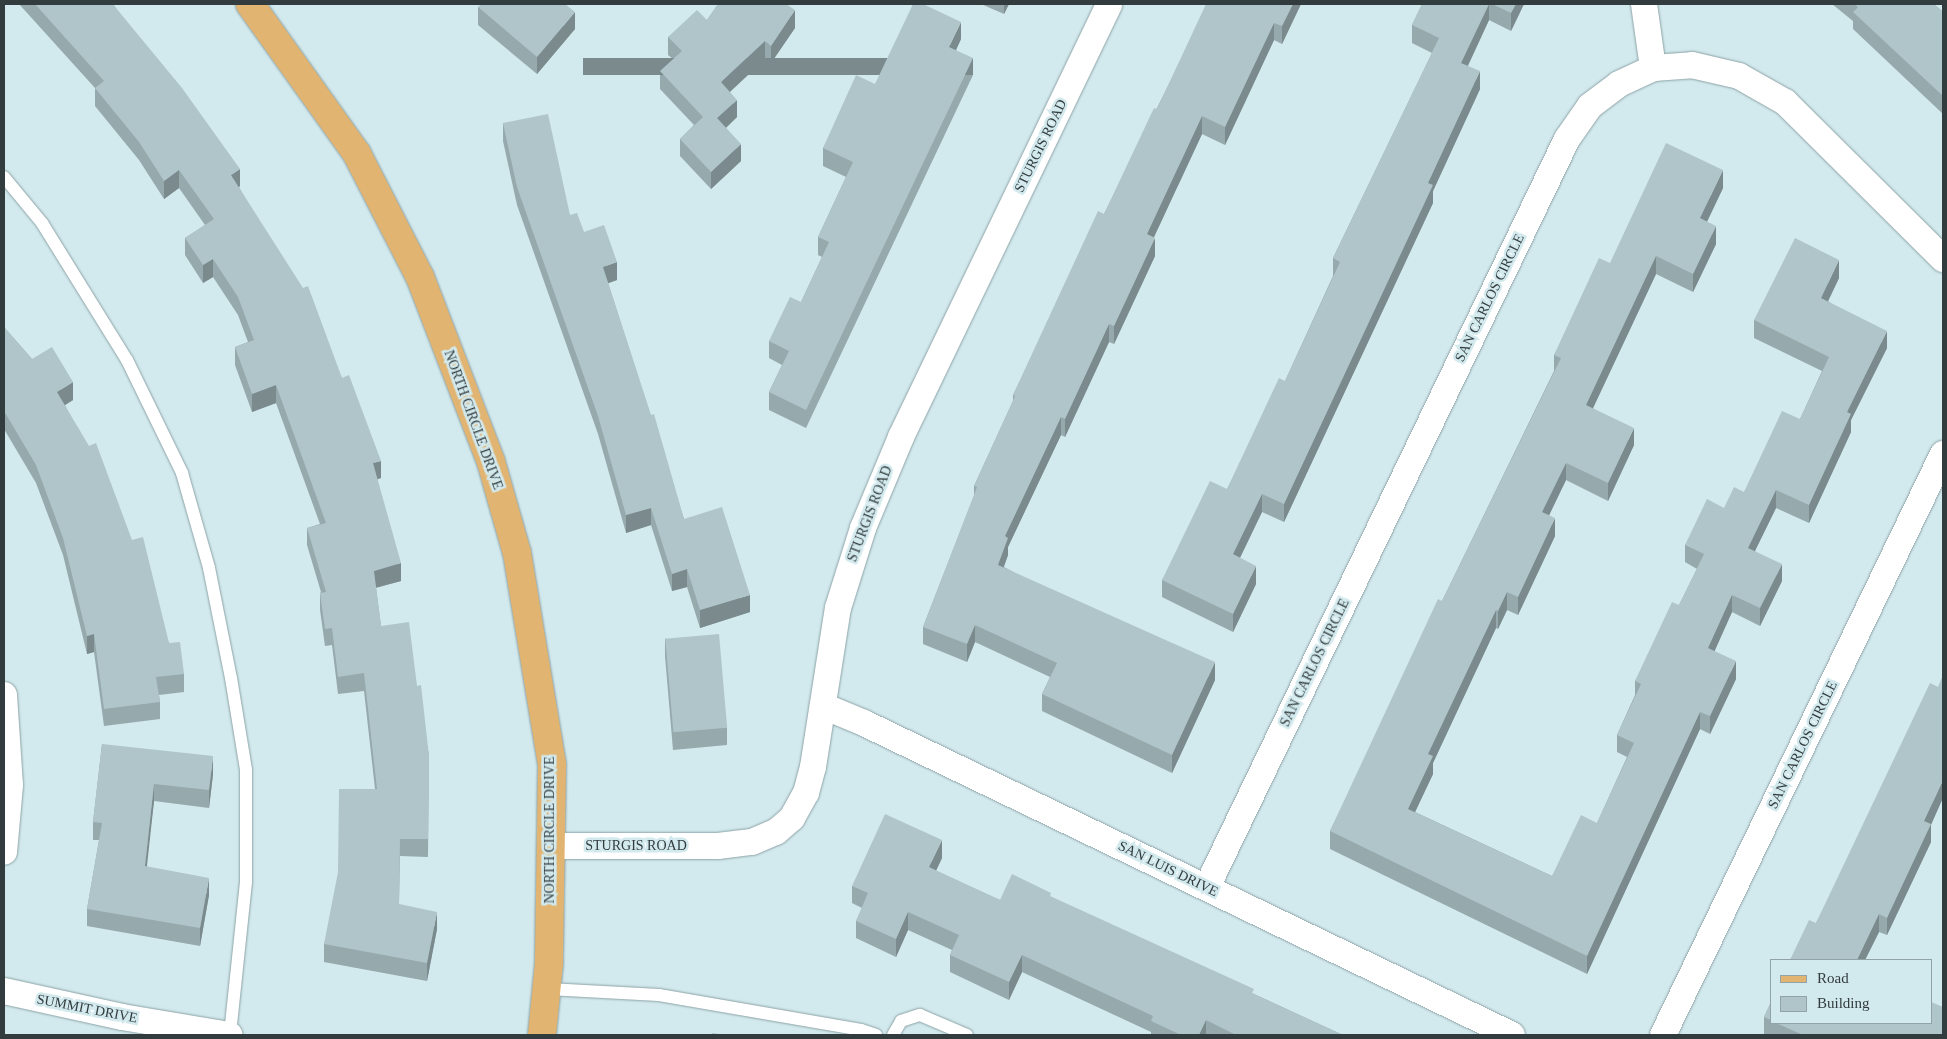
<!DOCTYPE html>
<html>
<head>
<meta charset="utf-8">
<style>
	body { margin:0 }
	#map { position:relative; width:1947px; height:1039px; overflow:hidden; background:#d2e9ed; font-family:Georgia,serif }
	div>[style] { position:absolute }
	.roads { filter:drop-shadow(0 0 1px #8da3a7) drop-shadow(0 0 1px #8da3a7) }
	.lane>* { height:12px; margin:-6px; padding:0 6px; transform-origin:6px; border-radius:6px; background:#fff }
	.street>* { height:26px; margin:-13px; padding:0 13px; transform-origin:13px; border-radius:13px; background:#fff }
	.primary>* { height:28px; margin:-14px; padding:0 14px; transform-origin:14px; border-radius:14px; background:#e2b471 }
	.wall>* { inset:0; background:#96a9ad }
	.shaded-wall>* { inset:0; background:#7a8a8d; transform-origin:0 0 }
	.building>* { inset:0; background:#afc5c9; transform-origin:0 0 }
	span { translate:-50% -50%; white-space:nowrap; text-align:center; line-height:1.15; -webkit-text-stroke:5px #d2e9ed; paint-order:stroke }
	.street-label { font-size:14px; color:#323b3d }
	.frame { position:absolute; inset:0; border:5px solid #323b3d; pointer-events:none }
	.legend { position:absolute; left:1770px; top:959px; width:162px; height:65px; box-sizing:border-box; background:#d2e9ed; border:1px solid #92a3a7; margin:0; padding:6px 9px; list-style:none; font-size:15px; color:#323b3d }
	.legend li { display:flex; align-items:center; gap:10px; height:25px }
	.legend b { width:25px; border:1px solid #92a3a7 }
</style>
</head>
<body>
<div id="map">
	<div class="roads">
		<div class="lane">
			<i style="left:4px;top:177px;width:60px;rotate:50.4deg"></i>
			<i style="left:42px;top:223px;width:161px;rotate:58.2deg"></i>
			<i style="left:127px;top:360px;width:126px;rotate:64deg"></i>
			<i style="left:182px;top:473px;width:99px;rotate:74.1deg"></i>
			<i style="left:209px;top:568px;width:112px;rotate:78.7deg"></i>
			<i style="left:231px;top:678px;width:93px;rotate:80.7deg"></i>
			<i style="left:246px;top:770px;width:112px;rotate:90deg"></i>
			<i style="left:246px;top:882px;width:154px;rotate:96deg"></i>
			<i style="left:548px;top:989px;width:111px;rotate:3.1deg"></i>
			<i style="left:659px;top:995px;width:205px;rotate:9.8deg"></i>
			<i style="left:861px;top:1030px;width:16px;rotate:18deg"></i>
			<i style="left:893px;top:1035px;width:16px;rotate:-60deg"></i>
			<i style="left:901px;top:1021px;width:20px;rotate:-18deg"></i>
			<i style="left:920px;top:1015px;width:51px;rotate:23.1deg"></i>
		</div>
		<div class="street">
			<i style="left:1644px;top:4px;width:65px;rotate:82deg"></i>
			<i style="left:4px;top:695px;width:90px;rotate:86.2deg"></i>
			<i style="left:10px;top:785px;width:67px;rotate:95.1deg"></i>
			<i style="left:823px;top:706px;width:44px;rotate:22.5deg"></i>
			<i style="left:864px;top:723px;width:719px;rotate:25.71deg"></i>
			<i style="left:553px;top:846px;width:165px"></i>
			<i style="left:718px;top:846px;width:34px;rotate:-7deg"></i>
			<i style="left:752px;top:842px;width:26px;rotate:-23deg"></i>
			<i style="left:776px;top:832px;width:21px;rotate:-41deg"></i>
			<i style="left:792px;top:818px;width:29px;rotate:-61deg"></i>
			<i style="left:806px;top:793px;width:27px;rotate:-75deg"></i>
			<i style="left:813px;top:767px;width:161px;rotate:-81.1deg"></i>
			<i style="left:838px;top:608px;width:84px;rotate:-72.6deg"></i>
			<i style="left:863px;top:528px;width:99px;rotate:-67.3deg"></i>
			<i style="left:901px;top:437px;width:480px;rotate:-64.3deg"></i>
			<i style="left:1207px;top:887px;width:830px;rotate:-64.3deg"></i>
			<i style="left:1567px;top:139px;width:40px;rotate:-55.1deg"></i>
			<i style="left:1590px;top:106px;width:36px;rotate:-37deg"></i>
			<i style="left:1619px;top:84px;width:38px;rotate:-25deg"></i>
			<i style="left:1653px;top:68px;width:39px;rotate:-4deg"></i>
			<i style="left:1692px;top:65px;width:48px;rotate:13.2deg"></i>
			<i style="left:1739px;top:76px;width:53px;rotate:29.5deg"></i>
			<i style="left:1785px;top:102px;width:223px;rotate:44.8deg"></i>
			<i style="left:4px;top:991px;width:121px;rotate:12.4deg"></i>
			<i style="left:122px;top:1017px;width:109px;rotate:9.5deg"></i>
			<i style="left:1663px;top:1035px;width:645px;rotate:-64.27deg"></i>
		</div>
		<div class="primary">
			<i style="left:250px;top:4px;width:184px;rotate:54.5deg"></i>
			<i style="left:357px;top:154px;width:138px;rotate:62.9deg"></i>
			<i style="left:420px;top:277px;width:198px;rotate:69deg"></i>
			<i style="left:491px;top:462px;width:95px;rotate:74.1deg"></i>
			<i style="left:517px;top:553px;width:215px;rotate:80.6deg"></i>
			<i style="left:552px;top:765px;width:198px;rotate:90.9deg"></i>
			<i style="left:549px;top:963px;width:72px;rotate:95.6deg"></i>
		</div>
	</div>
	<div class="wall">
		<i style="clip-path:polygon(19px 4px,113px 4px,240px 186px,239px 187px,342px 378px,381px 478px,377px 479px,401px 581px,376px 588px,381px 626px,417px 686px,429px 756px,428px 857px,400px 856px,399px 904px,437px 929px,427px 981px,324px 962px,324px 944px,375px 789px,364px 691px,338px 694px,332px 645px,325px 646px,320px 610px,320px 593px,321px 592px,307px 545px,307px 528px,320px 524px,276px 403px,252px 412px,235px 365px,235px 347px,248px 342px,238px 315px,213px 277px,203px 283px,185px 255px,185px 238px,205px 225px,179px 188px,164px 199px,139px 160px,95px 106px,95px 88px)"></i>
		<i style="clip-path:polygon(718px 4px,789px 4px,788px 5px,795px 28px,771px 63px,765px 59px,730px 92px,737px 117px,726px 128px,741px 161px,711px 189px,680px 156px,680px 139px,694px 125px,660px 89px,660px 71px,673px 59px,668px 55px,668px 37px,707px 20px)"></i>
		<i style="clip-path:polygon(981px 4px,1009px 4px,1004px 14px)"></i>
		<i style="clip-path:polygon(1209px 4px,1301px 4px,1282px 44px,1274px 40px,1225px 145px,1202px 134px,1154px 237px,1155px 256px,1114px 344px,1109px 342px,1065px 437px,1061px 435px,1008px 547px,1008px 555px,1004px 567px,1215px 680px,1172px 773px,1042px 711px,1042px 694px,1050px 677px,975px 642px,967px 662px,923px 644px,923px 627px,974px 496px,974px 486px,1013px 401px,1013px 395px,1104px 214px)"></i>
		<i style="clip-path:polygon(1422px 4px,1524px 4px,1511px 31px,1489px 20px,1468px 66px,1480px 89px,1433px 191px,1433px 203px,1284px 522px,1262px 512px,1240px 558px,1256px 584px,1233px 632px,1162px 597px,1162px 580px,1227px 489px,1285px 381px,1333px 276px,1333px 258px,1432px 53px,1412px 43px,1412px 25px)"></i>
		<i style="clip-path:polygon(1832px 4px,1934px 4px,1943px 12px,1943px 114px,1853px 29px,1853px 21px)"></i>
		<i style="clip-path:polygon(478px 7px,575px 29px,537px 74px,478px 25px)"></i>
		<i style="clip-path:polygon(961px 39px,956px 50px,973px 75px,806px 428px,769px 410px,769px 392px,782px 365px,769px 358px,769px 341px,801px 302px,822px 257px,818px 255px,818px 237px,846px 177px,823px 166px,823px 148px,875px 84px)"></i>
		<i style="clip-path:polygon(503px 123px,570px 215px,584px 232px,617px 280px,608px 283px,684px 519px,750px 612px,700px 628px,687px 587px,672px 591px,651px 525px,626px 533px,598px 434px,517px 205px,503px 141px)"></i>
		<i style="clip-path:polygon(1723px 188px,1707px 222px,1716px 244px,1693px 292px,1656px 274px,1593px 408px,1634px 445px,1608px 501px,1566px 480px,1549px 515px,1555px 536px,1518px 615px,1507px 610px,1498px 629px,1496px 628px,1433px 763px,1433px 774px,1415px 812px,1552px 876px,1597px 823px,1627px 757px,1617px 752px,1617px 735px,1635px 695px,1635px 681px,1679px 605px,1697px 569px,1685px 562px,1685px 545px,1724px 508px,1744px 492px,1800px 419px,1822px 371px,1754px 338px,1754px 320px,1839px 278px,1828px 301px,1887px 348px,1851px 420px,1851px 432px,1809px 523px,1776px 508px,1755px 551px,1782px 581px,1760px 626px,1732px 612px,1714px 651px,1736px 679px,1710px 734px,1700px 729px,1587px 974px,1330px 849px,1330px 831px,1554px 371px,1554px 355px,1610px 263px)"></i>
		<i style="clip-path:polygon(4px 327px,32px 359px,73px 400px,65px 405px,169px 643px,184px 674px,184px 692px,159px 695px,160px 702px,160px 719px,104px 726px,94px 652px,87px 654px,63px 555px,36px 483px,4px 429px)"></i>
		<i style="clip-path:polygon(665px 638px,727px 728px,727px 745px,673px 750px,665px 656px)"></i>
		<i style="clip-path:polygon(1938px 687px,1931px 825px,1931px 842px,1887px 935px,1879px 932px,1865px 960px,1790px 960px,1816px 923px)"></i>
		<i style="clip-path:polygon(102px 744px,213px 774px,209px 808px,154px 801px,146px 866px,209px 895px,200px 946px,87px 926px,87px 909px,99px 840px,93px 840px,93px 822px)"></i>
		<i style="clip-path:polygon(942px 858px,936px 871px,1000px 900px,1051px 897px,1254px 994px,1343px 1035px,1151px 1035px,1151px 1032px,1022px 972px,1009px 1000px,950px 972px,950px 955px,952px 950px,908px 930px,896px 957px,856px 938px,856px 921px,862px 908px,852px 903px,852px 886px)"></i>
		<i style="clip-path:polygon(1771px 1002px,1771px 1023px,1931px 1023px,1943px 1035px,1764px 1035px,1764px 1017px)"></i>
	</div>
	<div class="shaded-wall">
		<i style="clip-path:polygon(1004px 4px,1009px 4px,1004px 14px)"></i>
		<i style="clip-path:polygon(1293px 4px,1301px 4px,1282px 44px,1282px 26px)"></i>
		<i style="clip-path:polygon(1489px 4px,1489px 20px,1461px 80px,1461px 63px)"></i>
		<i style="clip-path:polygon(1516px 4px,1524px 4px,1511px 31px,1511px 13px)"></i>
		<i style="clip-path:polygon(795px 10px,795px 28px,771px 63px,771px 46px)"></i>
		<i style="clip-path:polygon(575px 12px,575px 29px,537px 74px,537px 57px)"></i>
		<i style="clip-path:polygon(961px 22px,961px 39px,949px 65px,949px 47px)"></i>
		<i style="clip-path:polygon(1274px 23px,1274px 40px,1225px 145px,1225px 127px)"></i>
		<i style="clip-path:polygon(765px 41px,765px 59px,721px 100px,721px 82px)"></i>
		<i style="left:973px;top:58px;width:17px;height:390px;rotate:90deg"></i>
		<i style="clip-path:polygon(1480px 71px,1480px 89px,1433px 191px,1433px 203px,1284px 522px,1284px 504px,1428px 183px)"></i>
		<i style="clip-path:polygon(737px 100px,737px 117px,717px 136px,717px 118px)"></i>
		<i style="clip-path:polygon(1202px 116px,1202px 134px,1147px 252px,1147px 234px)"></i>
		<i style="clip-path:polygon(741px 144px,741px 161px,711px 189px,711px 172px)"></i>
		<i style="clip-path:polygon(240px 169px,240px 186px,231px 193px,231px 175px)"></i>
		<i style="clip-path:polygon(179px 170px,179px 188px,164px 199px,164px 181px)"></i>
		<i style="clip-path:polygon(1723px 170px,1723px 188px,1700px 236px,1700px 218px)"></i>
		<i style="clip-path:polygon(1716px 226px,1716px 244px,1693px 292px,1693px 274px)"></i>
		<i style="clip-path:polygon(1155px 238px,1155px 256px,1114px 344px,1114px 326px)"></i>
		<i style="clip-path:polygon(1656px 256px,1656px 274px,1586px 423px,1586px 405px)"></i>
		<i style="clip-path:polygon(213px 259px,213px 277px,203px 283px,203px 265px)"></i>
		<i style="clip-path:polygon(1839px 260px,1839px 278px,1821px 316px,1821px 298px)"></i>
		<i style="clip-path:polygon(617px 262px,617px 280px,603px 285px,603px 267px)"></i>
		<i style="clip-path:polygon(1109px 324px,1109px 342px,1065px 437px,1065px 419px)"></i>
		<i style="clip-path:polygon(1887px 331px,1887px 348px,1851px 420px,1851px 432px,1809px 523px,1809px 505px,1847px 412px)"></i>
		<i style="clip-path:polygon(73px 382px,73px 400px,57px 410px,57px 392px)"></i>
		<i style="clip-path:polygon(276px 385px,276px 403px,252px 412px,252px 394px)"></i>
		<i style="clip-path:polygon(1061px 417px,1061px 435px,1008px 547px,1008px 555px,998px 582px,998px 565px,1005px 536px)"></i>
		<i style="clip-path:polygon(1634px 428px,1634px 445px,1608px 501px,1608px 483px)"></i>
		<i style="clip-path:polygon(381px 461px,381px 478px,373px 481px,373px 463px)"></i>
		<i style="clip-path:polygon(1566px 463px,1566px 480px,1542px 530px,1542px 512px)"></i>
		<i style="clip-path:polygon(1776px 490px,1776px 508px,1748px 565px,1748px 548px)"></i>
		<i style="clip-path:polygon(1262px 494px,1262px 512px,1233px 572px,1233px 554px)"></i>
		<i style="clip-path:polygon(651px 508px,651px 525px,626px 533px,626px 515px)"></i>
		<i style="clip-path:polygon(1555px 518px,1555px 536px,1518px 615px,1518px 597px)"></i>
		<i style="clip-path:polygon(401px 563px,401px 581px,374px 588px,374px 571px)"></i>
		<i style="clip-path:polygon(1782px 564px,1782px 581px,1760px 626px,1760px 608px)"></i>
		<i style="clip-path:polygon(1256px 566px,1256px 584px,1233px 632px,1233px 614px)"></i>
		<i style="clip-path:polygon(687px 569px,687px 587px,672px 591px,672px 574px)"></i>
		<i style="clip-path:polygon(1507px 592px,1507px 610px,1498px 629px,1498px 611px)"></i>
		<i style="clip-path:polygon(750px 595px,750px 612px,700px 628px,700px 610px)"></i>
		<i style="clip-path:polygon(1732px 595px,1732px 612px,1708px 666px,1708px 648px)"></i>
		<i style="clip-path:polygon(1496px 610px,1496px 628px,1433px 763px,1433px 774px,1408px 827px,1408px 809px,1428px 754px)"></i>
		<i style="clip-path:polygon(975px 625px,975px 642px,967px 662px,967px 644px)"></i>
		<i style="clip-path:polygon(94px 634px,94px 652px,87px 654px,87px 636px)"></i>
		<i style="clip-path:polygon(1736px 661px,1736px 679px,1710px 734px,1710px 716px)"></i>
		<i style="clip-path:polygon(1215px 662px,1215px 680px,1172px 773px,1172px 755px)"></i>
		<i style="clip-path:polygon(1700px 712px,1700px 729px,1587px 974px,1587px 956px)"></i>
		<i style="clip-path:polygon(213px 756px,213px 774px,209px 808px,209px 790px)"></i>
		<i style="clip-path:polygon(1943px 780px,1943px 798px,1931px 825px,1931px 842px,1887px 935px,1887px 918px,1924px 821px)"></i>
		<i style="clip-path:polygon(154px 784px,154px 801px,145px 884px,145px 866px)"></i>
		<i style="clip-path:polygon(942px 840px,942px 858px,929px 885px,929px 867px)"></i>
		<i style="clip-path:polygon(209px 878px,209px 895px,200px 946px,200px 928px)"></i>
		<i style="clip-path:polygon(437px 912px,437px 929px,427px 981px,427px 963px)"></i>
		<i style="clip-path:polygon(908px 912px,908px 930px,896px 957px,896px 939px)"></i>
		<i style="clip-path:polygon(1879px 914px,1879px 932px,1865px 960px,1857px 960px)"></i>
		<i style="clip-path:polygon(1022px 955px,1022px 972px,1009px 1000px,1009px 982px)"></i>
		<i style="clip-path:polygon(1206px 1020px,1206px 1035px,1199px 1035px)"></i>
	</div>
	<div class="building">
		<i style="clip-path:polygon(35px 4px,113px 4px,116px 8px,182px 88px,240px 169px,231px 175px,303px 288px,308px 286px,342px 378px,349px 375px,381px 461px,373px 463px,401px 563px,374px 571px,381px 626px,409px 622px,417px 686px,421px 685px,429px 756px,428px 839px,400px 839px,399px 904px,437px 912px,427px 963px,324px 944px,338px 872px,339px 789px,377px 789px,364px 673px,338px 677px,332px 628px,325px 629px,320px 593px,326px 592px,307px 528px,326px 523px,276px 385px,252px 394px,235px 347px,254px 340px,238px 297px,213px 259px,203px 265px,185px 238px,214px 219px,179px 170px,164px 181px,139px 142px,95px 88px,104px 81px)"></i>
		<i style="clip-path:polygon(481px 4px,565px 4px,575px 12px,537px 57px,478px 7px)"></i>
		<i style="clip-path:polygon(718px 4px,786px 4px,795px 10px,771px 46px,765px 41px,721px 82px,737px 100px,717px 118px,741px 144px,711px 172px,680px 139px,703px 117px,660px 71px,682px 51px,668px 37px,697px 10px,707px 20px)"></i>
		<i style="clip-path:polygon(913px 4px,923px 4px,961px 22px,949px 47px,973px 58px,806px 410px,769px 392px,789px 351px,769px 341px,790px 297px,801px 302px,829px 242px,818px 237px,853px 162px,823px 148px,856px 75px,875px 84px)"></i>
		<i style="clip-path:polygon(1206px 4px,1293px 4px,1282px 26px,1274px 23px,1225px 127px,1202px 116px,1147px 234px,1155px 238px,1114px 326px,1109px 324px,1065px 419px,1061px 417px,1005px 536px,1008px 538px,998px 565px,1215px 662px,1172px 755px,1042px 694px,1057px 663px,975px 625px,967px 644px,923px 627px,977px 487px,974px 486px,1015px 396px,1013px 395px,1098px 211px,1104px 214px,1154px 108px,1157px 109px)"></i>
		<i style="clip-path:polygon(1422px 4px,1489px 4px,1461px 63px,1480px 71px,1428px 183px,1433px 185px,1284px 504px,1262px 494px,1233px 554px,1256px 566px,1233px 614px,1162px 580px,1210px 481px,1227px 489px,1279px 378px,1285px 381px,1340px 262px,1333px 258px,1439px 38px,1412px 25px)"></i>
		<i style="clip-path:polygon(1492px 4px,1516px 4px,1511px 13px)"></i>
		<i style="clip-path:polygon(1854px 4px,1934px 4px,1943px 12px,1943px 96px,1853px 12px,1858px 7px)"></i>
		<i style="clip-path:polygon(548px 114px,570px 215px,577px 213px,584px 232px,604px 225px,617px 262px,603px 267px,651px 415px,654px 414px,684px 519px,722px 507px,750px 595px,700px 610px,687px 569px,672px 574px,651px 508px,626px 515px,598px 416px,517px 187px,503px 123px)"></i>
		<i style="clip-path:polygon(1666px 143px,1723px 170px,1700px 218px,1716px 226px,1693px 274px,1656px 256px,1586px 405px,1634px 428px,1608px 483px,1566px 463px,1542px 512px,1555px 518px,1518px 597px,1507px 592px,1498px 611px,1496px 610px,1428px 754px,1433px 756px,1408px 809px,1552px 876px,1581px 815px,1597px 823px,1634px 743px,1617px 735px,1641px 684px,1635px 681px,1672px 602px,1679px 605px,1704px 554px,1685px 545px,1707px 499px,1724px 508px,1734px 487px,1744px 492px,1782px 411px,1800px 419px,1829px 357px,1754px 320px,1795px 238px,1839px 260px,1821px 298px,1887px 331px,1847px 412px,1851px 414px,1809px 505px,1776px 490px,1748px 548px,1782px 564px,1760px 608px,1732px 595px,1708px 648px,1736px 661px,1710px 716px,1700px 712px,1587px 956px,1330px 831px,1438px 599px,1442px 601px,1561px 358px,1554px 355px,1599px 258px,1610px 263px)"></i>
		<i style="clip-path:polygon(4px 327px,32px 359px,52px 347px,73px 382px,57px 392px,89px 446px,96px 443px,132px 540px,143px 537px,169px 643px,180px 642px,184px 674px,156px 677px,160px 702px,104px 709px,94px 634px,87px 636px,63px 538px,36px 465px,4px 411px)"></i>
		<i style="left:719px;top:634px;width:94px;height:54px;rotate:85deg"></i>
		<i style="clip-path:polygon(1943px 675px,1943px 780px,1924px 821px,1931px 824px,1887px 918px,1879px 914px,1857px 960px,1790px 960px,1809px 920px,1816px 923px,1930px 683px,1938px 687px)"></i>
		<i style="clip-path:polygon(102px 744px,213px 756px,209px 790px,154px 784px,145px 866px,209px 878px,200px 928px,87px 909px,102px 823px,93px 822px)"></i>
		<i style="clip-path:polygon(885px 814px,942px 840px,929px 867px,1000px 900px,1012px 874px,1051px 893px,1050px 896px,1254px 989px,1252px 993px,1343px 1035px,1236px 1035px,1206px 1020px,1199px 1035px,1181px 1035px,1151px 1021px,1153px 1016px,1022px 955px,1009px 982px,950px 955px,959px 935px,908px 912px,896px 939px,856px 921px,868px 893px,852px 886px)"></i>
		<i style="clip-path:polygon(1771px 1002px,1771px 1020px,1764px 1017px)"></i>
		<i style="clip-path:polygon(1931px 1002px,1943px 1007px,1943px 1035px,1803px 1035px,1776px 1023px,1931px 1023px)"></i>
		<i style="clip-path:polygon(712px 1033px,727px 1035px,712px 1035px)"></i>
	</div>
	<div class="street-label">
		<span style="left:1041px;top:146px;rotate:-64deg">STURGIS ROAD</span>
		<span style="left:1490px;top:298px;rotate:-64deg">SAN CARLOS CIRCLE</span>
		<span style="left:473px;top:420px;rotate:70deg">NORTH CIRCLE DRIVE</span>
		<span style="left:870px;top:514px;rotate:-69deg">STURGIS ROAD</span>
		<span style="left:1315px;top:663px;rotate:-64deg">SAN CARLOS CIRCLE</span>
		<span style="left:1803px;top:745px;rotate:-64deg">SAN CARLOS CIRCLE</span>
		<span style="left:550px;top:830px;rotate:-90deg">NORTH CIRCLE DRIVE</span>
		<span style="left:636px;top:846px">STURGIS ROAD</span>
		<span style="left:1168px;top:869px;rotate:26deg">SAN LUIS DRIVE</span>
		<span style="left:87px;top:1009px;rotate:11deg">SUMMIT DRIVE</span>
	</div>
	<div class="frame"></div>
	<ul class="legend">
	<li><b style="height:6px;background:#e2b471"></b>Road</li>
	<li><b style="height:14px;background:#afc5c9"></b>Building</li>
	</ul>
</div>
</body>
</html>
